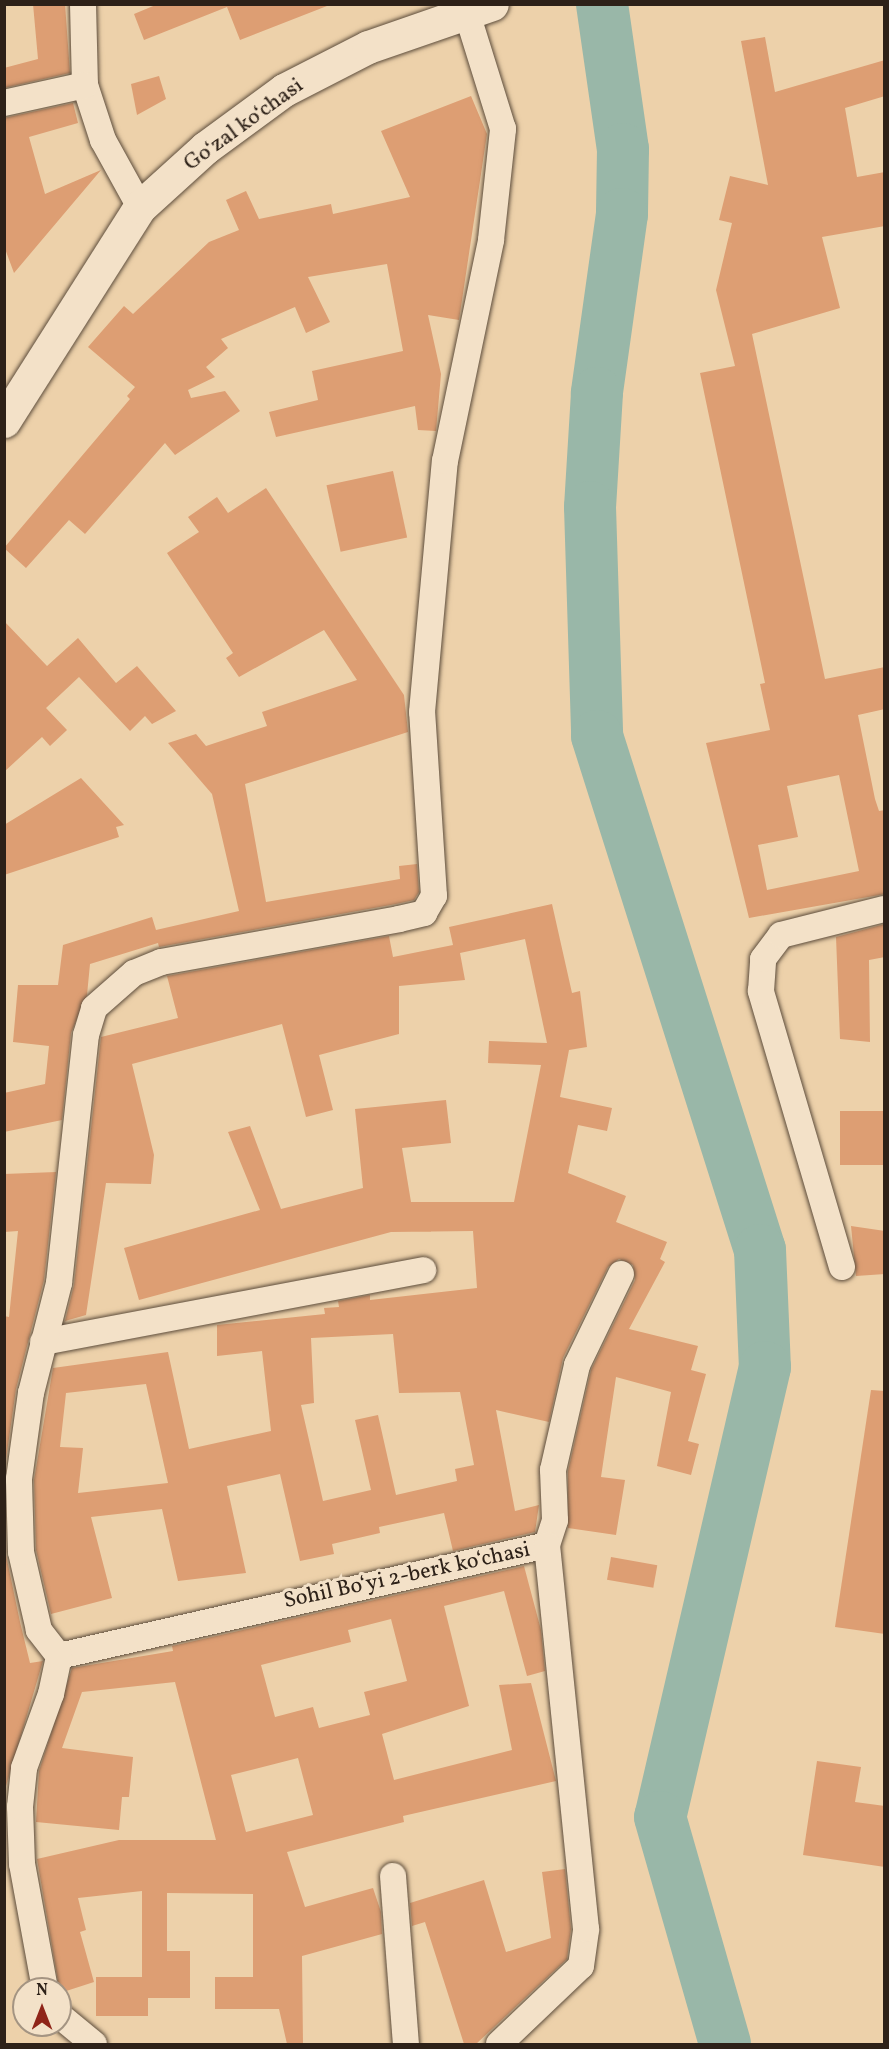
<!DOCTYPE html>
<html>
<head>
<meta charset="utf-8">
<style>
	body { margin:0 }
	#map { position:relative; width:889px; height:2049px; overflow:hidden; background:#edd1aa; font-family:Vollkorn,serif }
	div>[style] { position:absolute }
	.river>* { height:52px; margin:-26px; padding:0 26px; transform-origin:26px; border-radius:26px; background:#99b7a8 }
	.building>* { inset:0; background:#dd9e73; transform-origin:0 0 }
	.roads { filter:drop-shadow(0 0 2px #5d4d3c) drop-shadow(0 0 2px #5d4d3c) }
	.street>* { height:26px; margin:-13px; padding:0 13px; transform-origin:13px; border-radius:13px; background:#f3e1c8 }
	.secondary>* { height:33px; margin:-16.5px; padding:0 16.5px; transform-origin:16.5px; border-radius:16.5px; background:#f3e1c8 }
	span { translate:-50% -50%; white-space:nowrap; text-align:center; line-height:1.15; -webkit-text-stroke:6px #f3e1c8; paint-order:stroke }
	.street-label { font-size:22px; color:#2d2118 }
	.frame { position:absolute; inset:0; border:6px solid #2d2118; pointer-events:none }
	.north { position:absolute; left:12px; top:1977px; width:60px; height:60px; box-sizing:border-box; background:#f3e1c8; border:2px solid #a49482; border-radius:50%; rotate:0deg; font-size:16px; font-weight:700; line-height:24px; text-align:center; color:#2d2118 }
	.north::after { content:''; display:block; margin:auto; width:21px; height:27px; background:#8f2418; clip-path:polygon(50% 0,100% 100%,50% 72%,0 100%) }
</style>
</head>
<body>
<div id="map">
	<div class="river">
		<i style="left:602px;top:4px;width:147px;rotate:81.8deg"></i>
		<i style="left:623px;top:149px;width:65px;rotate:90.9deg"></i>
		<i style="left:622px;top:214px;width:181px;rotate:98deg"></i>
		<i style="left:597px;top:393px;width:114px;rotate:93.5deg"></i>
		<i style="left:590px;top:507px;width:229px;rotate:88.2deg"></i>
		<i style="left:597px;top:736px;width:539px;rotate:72.41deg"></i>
		<i style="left:760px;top:1250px;width:117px;rotate:87.6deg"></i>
		<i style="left:765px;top:1367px;width:462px;rotate:103.1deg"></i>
		<i style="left:660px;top:1817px;width:236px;rotate:74deg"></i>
	</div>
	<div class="building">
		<i style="clip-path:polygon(33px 4px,65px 4px,70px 73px,4px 88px,4px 68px,38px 59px)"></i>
		<i style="clip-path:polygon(158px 4px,327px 4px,327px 6px,240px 40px,227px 7px,144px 40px,134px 14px)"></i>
		<i style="clip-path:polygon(evenodd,765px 37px,775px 92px,885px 60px,885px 96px,845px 108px,857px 177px,885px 172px,885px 226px,822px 237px,840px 308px,752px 334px,825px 679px,885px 667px,885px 709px,858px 715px,875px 799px,879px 811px,885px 810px,885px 894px,749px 918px,706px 743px,770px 730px,760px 684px,765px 683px,700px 373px,735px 366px,716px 290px,732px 223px,719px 220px,730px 176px,768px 185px,741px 41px,765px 37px,839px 775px,859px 871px,767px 890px,758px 845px,798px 837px,787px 786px,839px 775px)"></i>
		<i style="clip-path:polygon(159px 76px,166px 99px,137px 115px,131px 84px)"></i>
		<i style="clip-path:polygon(471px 96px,487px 134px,459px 320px,428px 315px,441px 374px,436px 431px,418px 430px,415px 406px,276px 437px,269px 412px,318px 400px,312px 371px,403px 351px,387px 264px,308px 277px,330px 322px,306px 333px,295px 307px,221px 339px,228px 348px,206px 367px,215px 377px,188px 390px,191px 398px,225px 391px,240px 411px,175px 455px,165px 443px,85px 534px,69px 520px,26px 568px,4px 548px,130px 399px,127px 396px,135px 387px,88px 347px,124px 306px,133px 314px,209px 242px,239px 230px,226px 200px,246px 191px,259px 219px,331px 204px,333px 214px,410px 197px,381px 131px)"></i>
		<i style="clip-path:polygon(73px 103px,78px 123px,29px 137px,45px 194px,101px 170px,14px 273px,4px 246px,4px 118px)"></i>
		<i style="left:393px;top:471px;width:68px;height:68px;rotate:78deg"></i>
		<i style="clip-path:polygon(266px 488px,404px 695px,408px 732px,245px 784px,266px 902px,400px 879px,399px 866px,417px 864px,419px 892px,414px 900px,396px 904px,159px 947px,158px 943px,90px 964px,87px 995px,71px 1033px,62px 1120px,4px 1132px,4px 1093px,45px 1084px,49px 1046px,13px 1042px,18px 985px,58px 985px,63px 945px,152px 917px,156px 930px,239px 911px,212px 794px,168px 743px,196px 734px,206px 746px,267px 726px,262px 712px,357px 680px,324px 630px,239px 677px,226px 658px,233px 653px,167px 553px,199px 532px,188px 517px,217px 497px,228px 513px)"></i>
		<i style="clip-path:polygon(4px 621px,47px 666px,78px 638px,116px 683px,137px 666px,176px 711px,152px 724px,145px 716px,130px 731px,79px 677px,46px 708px,67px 730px,50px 746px,42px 737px,4px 772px)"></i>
		<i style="clip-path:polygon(81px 778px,124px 825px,116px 827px,119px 837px,4px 875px,4px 825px)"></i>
		<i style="clip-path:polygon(evenodd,552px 904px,572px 993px,580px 991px,587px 1047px,569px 1050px,560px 1097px,612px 1108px,607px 1131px,578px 1125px,568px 1173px,626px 1196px,616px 1222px,667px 1242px,660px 1259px,665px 1262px,629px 1329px,698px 1346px,691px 1370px,706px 1374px,688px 1441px,699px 1444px,691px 1475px,657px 1466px,671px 1392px,616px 1377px,601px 1477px,625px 1480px,616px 1535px,568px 1528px,568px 1471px,591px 1370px,635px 1280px,633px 1265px,619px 1259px,608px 1267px,563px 1358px,549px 1422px,496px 1410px,515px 1511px,539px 1505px,535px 1532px,453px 1551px,444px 1513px,379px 1527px,380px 1533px,332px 1544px,334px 1554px,300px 1561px,280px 1474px,227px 1486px,246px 1573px,178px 1581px,162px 1509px,91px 1517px,112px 1598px,51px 1614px,36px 1550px,34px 1480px,53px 1368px,168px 1352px,189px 1449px,271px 1431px,262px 1351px,217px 1356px,217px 1325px,325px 1314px,324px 1308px,339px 1307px,338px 1301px,370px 1295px,370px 1300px,477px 1288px,473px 1231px,391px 1232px,139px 1300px,124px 1248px,260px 1210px,228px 1132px,250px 1126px,281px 1209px,363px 1188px,355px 1109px,446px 1100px,451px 1143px,402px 1148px,411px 1202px,514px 1202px,541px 1065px,488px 1063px,489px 1041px,547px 1043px,525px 939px,460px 953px,465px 980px,399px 986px,399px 1034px,319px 1055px,333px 1110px,306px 1117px,282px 1024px,132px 1064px,154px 1155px,151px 1184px,106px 1183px,86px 1315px,65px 1321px,74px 1285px,101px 1037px,178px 1018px,167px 976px,389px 936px,393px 957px,453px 945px,449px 927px,552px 904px,393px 1334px,399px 1393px,460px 1392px,474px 1465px,455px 1469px,457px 1481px,396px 1495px,378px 1415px,355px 1420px,371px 1490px,323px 1501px,301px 1405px,314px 1403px,311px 1338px,393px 1334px,552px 904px,146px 1384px,168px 1483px,78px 1493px,83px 1448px,60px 1447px,66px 1393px,146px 1384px)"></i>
		<i style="clip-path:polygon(885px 924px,885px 957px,869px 960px,870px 1042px,840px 1039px,836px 937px)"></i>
		<i style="left:885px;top:1111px;width:54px;height:45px;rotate:90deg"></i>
		<i style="clip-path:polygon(56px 1172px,44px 1280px,16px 1389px,4px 1474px,4px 1316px,9px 1317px,18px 1231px,4px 1232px,4px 1174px)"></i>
		<i style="clip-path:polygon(851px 1226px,885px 1231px,885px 1274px,856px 1276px)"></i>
		<i style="clip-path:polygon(871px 1390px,885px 1391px,885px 1634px,835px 1627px)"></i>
		<i style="clip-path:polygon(4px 1497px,6px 1555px,20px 1622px,30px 1663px,43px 1661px,4px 1793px)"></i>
		<i style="left:611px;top:1557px;width:47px;height:23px;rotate:10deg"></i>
		<i style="clip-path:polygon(evenodd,524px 1566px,541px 1630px,545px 1671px,527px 1676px,504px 1591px,444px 1606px,469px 1706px,382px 1734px,394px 1780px,512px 1750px,499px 1685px,531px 1683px,556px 1781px,403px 1816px,404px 1822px,287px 1852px,305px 1907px,373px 1888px,381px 1912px,382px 1934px,302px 1956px,303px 2044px,287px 2044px,279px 2009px,215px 2009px,215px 1977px,253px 1977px,253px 1894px,167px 1893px,167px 1951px,190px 1951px,190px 1998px,148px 1998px,148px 2016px,96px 2016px,96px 1977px,142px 1977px,142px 1891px,78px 1898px,86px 1930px,80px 1932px,94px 1982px,60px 1993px,37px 1859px,119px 1840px,216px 1840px,175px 1682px,82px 1692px,62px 1748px,133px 1757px,129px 1797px,122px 1797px,119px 1830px,36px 1822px,39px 1771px,72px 1668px,173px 1651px,172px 1646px,524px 1566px,391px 1619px,407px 1681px,364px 1692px,370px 1715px,319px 1728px,313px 1707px,275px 1717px,261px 1665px,351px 1642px,348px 1630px,391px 1619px,524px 1566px,298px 1758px,313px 1815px,246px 1832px,231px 1775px,298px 1758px)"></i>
		<i style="clip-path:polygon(817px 1761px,861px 1767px,855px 1802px,885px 1806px,885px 1867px,803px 1855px)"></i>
		<i style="clip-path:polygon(565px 1869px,571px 1929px,567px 1959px,476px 2044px,464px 2044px,425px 1922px,412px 1926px,410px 1903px,484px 1880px,506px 1952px,551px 1938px,542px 1872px)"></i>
	</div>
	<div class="roads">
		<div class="street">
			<i style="left:83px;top:4px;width:81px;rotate:88.6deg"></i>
			<i style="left:85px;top:85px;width:58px;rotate:71.9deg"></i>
			<i style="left:103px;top:140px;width:77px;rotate:61.1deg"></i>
			<i style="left:4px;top:103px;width:83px;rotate:-12.5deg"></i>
			<i style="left:842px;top:1267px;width:288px;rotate:-106.4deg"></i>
			<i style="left:761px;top:991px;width:32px;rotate:-86deg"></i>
			<i style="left:763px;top:959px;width:30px;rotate:-53deg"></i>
			<i style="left:781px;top:935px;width:106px;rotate:-14.2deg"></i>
			<i style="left:43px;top:1342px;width:387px;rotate:-10.7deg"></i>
			<i style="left:59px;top:1656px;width:500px;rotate:-12.81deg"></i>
			<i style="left:547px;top:1545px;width:26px;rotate:-72deg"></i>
			<i style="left:555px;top:1520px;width:50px;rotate:-92.3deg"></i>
			<i style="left:553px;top:1470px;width:108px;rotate:-77.1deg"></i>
			<i style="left:577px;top:1365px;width:101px;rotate:-64.2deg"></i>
			<i style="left:393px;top:1876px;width:169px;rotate:85.6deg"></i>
			<i style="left:45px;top:1989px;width:127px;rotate:-100.4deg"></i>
			<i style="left:22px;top:1864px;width:57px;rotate:-92deg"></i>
			<i style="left:20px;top:1807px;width:39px;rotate:-84deg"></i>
			<i style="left:24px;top:1768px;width:79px;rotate:-70deg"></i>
			<i style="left:51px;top:1694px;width:39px;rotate:-78deg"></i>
			<i style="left:59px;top:1656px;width:33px;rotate:-128deg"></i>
			<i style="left:39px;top:1630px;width:80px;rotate:-103deg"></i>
			<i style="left:21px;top:1552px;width:73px;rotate:-91.6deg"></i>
			<i style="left:19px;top:1479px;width:87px;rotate:-82.1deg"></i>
			<i style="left:31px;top:1393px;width:114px;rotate:-75.7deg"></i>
			<i style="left:59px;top:1283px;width:249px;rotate:-83.8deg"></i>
			<i style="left:86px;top:1035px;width:28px;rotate:-73deg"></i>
			<i style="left:94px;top:1008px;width:53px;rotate:-41.2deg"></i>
			<i style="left:134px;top:973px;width:29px;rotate:-22deg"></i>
			<i style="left:161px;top:962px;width:242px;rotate:-10.2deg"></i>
			<i style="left:399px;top:919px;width:26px;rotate:-13deg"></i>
			<i style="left:424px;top:913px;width:20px;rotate:-60deg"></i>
			<i style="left:434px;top:896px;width:184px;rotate:-93.7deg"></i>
			<i style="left:422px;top:712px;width:252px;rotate:-84.8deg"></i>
			<i style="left:445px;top:461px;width:226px;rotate:-78.2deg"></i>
			<i style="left:491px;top:240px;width:112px;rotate:-83.8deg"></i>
			<i style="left:503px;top:129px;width:131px;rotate:-107.3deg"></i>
			<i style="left:60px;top:2016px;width:44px;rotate:39.5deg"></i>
			<i style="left:499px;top:2044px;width:113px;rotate:-43.6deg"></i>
			<i style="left:581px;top:1966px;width:37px;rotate:-82deg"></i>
			<i style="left:586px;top:1929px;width:386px;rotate:-95.8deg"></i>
		</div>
		<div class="secondary">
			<i style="left:4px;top:421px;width:254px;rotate:-57.6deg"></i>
			<i style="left:140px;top:207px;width:88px;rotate:-42.2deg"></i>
			<i style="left:205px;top:148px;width:98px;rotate:-36.3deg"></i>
			<i style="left:284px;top:90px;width:94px;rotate:-27.1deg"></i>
			<i style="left:368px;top:47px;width:131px;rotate:-19.1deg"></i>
		</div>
	</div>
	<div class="street-label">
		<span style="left:244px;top:125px;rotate:-36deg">Goʻzal koʻchasi</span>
		<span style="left:407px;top:1576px;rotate:-12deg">Sohil Boʻyi 2-berk koʻchasi</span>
	</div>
	<div class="frame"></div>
	<div class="north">N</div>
</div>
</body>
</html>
